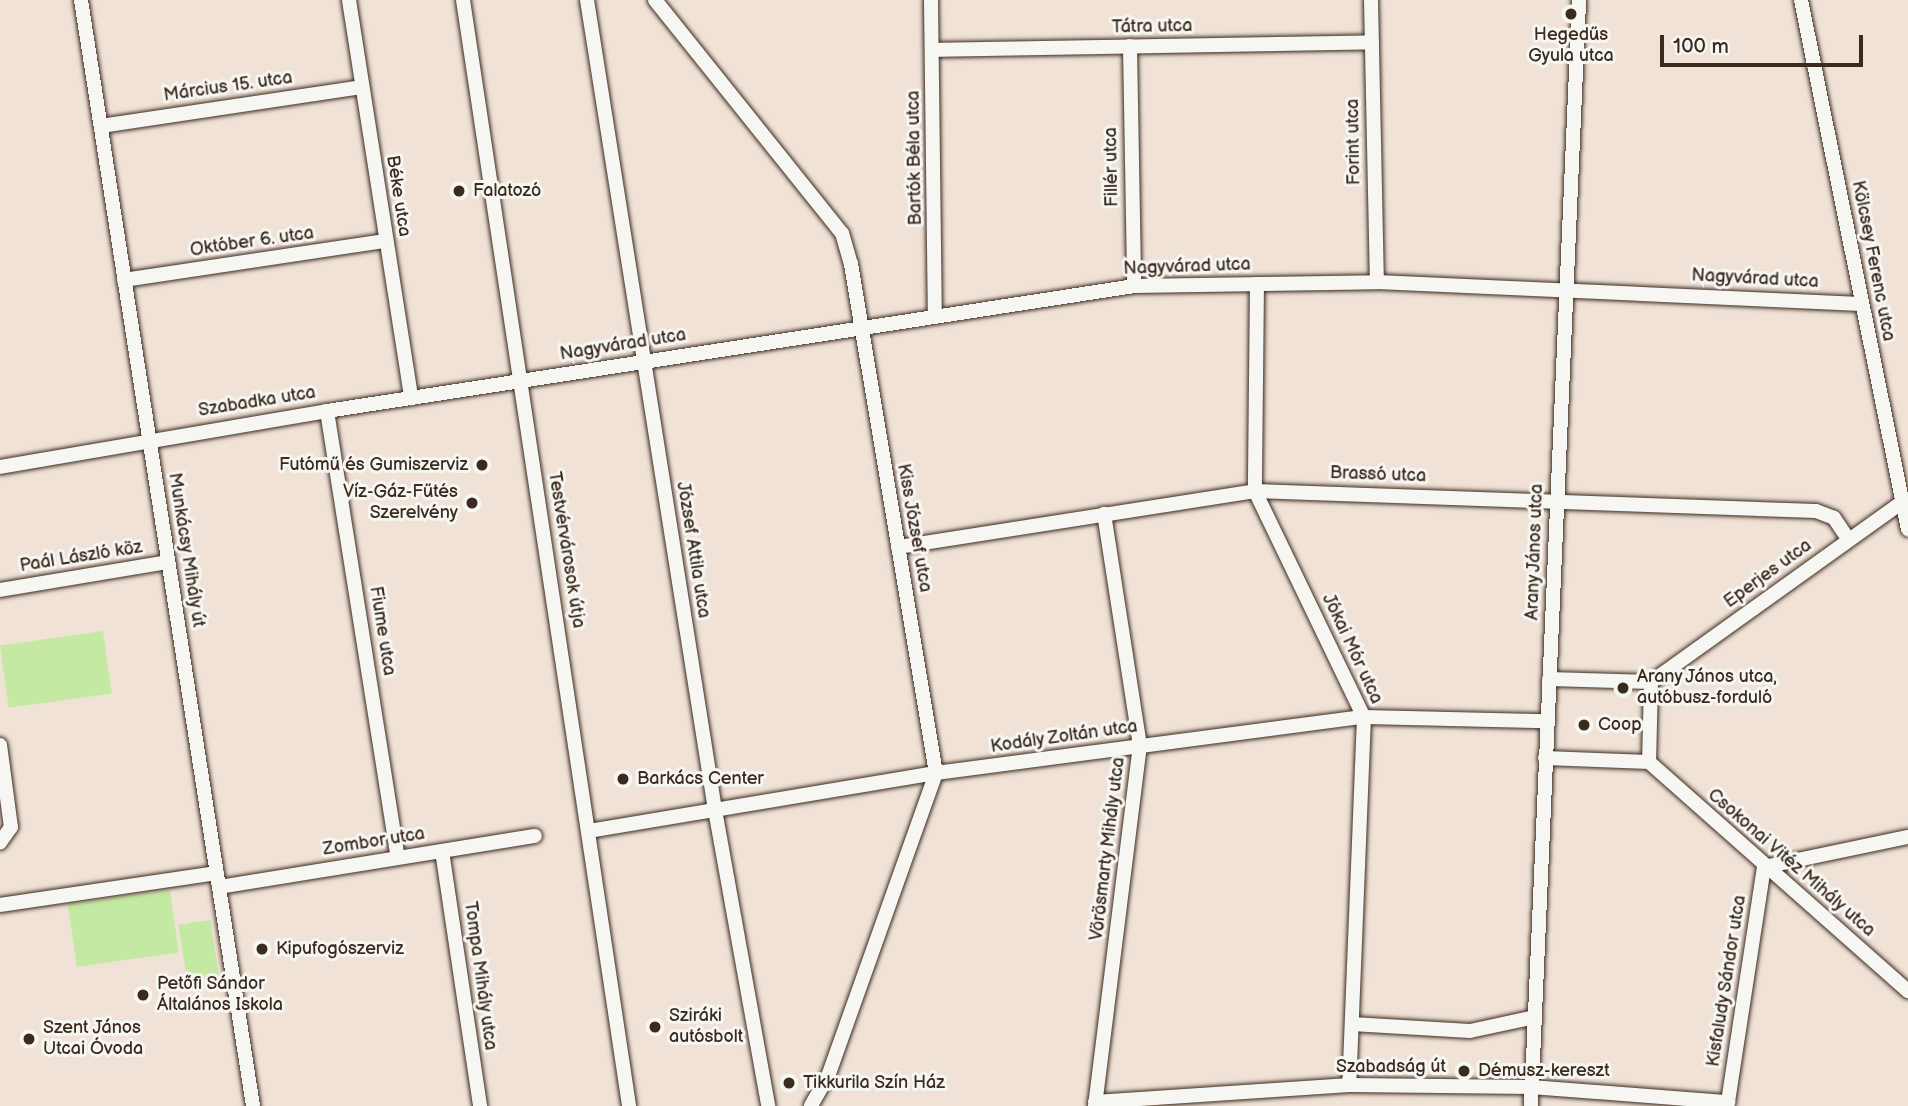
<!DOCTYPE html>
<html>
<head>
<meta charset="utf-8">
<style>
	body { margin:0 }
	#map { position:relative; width:1908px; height:1106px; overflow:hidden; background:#f0e2d6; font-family:"Balsamiq Sans",sans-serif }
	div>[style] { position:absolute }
	.green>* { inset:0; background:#c4e9a3; transform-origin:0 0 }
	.roads { filter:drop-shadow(0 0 2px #3b2a1e) drop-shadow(0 0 2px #3b2a1e) }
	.minor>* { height:14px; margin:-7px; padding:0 7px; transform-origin:7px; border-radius:7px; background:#f6f6f2 }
	.dots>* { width:19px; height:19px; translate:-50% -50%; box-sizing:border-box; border:4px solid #f6f6f2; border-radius:50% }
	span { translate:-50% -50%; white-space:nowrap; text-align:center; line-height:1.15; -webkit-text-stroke:6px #f6f6f2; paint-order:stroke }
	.street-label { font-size:18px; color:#3b2a1e }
	.poi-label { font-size:18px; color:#3b2a1e }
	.left { translate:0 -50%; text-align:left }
	.right { translate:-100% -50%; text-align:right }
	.scale { position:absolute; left:1660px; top:35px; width:203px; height:32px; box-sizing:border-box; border:4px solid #3b2a1e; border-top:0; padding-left:9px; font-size:21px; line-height:24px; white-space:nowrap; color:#3b2a1e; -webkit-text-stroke:5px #f6f6f2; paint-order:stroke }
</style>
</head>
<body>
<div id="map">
	<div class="green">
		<i style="left:103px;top:631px;width:63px;height:104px;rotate:82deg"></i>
		<i style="left:170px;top:890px;width:63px;height:103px;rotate:82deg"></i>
		<i style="left:210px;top:920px;width:57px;height:32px;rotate:81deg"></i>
	</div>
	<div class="roads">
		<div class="minor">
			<i style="left:81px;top:0;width:1119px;rotate:81.16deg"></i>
			<i style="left:349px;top:0;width:403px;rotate:81.1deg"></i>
			<i style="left:463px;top:0;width:1118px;rotate:81.46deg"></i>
			<i style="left:587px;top:0;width:820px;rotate:81.02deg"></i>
			<i style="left:715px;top:810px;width:301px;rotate:79.8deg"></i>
			<i style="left:655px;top:0;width:299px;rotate:51.3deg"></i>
			<i style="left:842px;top:233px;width:32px;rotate:74deg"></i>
			<i style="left:851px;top:264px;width:516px;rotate:80.52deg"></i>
			<i style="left:936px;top:773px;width:322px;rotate:109.6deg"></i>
			<i style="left:828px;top:1076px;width:34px;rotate:120deg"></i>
			<i style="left:931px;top:0;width:315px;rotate:89.3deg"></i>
			<i style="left:1371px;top:0;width:282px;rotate:88.8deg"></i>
			<i style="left:1801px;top:0;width:540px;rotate:78.57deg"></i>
			<i style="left:1130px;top:46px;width:240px;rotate:89deg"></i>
			<i style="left:933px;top:50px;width:439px;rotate:-1deg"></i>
			<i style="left:101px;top:126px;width:263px;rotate:-8.5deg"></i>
			<i style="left:124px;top:280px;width:264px;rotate:-8.5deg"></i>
			<i style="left:1257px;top:284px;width:207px;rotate:90.6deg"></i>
			<i style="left:1255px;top:491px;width:251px;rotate:64.3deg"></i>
			<i style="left:1364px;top:717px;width:368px;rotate:92.3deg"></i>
			<i style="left:327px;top:411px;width:452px;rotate:81deg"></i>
			<i style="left:0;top:467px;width:332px;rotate:-9.7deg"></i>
			<i style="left:327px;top:411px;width:817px;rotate:-8.8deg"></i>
			<i style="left:1134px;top:286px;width:243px;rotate:-0.9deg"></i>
			<i style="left:1377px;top:282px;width:484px;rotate:2.6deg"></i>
			<i style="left:898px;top:547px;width:361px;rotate:-8.9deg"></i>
			<i style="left:1255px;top:491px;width:561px;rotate:2.04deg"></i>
			<i style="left:1816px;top:511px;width:19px;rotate:21deg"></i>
			<i style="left:1834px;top:518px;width:25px;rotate:56deg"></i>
			<i style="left:0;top:590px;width:170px;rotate:-9.5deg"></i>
			<i style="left:1549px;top:679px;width:102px;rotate:1.7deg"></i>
			<i style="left:1651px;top:682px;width:80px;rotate:91.4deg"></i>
			<i style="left:1651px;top:682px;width:315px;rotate:-35.6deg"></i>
			<i style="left:0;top:745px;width:83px;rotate:82.4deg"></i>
			<i style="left:11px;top:827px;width:19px;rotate:125deg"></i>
			<i style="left:1545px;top:758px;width:104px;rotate:2.2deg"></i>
			<i style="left:1649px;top:762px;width:346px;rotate:41.5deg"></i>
			<i style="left:589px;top:831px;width:352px;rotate:-9.5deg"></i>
			<i style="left:936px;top:773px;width:432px;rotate:-7.5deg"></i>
			<i style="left:1364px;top:717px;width:183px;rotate:1.3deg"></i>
			<i style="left:442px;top:851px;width:258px;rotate:81.5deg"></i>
			<i style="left:1764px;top:867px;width:147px;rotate:-11.8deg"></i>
			<i style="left:219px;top:887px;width:320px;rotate:-9.2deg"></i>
			<i style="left:0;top:905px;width:219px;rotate:-8.4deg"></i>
			<i style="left:1352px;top:1024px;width:118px;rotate:3.4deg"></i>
			<i style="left:1470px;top:1031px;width:66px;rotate:-12.2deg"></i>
			<i style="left:1095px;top:1102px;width:255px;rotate:-3.8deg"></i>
			<i style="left:1349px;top:1085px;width:182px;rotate:0.6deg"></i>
			<i style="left:1531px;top:1087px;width:198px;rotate:4.4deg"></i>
			<i style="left:1728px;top:1102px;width:238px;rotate:-81.3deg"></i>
			<i style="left:1095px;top:1106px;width:363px;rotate:-82.9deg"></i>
			<i style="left:1140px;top:746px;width:235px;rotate:-98.8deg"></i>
			<i style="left:1531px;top:1106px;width:1107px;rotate:-87.51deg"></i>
		</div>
	</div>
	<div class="dots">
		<i style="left:1571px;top:14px;background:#3b2a1e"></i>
		<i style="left:459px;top:191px;background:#3b2a1e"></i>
		<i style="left:482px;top:465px;background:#3b2a1e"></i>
		<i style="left:472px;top:503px;background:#3b2a1e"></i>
		<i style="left:1623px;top:688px;background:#3b2a1e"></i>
		<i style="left:1584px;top:725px;background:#3b2a1e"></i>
		<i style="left:623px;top:779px;background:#3b2a1e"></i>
		<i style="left:262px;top:949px;background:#3b2a1e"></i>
		<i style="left:143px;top:995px;background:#3b2a1e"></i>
		<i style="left:655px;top:1027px;background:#3b2a1e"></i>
		<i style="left:29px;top:1039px;background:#3b2a1e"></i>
		<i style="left:1464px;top:1071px;background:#3b2a1e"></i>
		<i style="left:789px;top:1083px;background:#3b2a1e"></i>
	</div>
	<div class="street-label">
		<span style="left:1152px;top:27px;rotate:-1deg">Tátra utca</span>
		<span style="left:228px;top:87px;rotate:-8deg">Március 15. utca</span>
		<span style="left:1354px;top:142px;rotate:-91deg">Forint utca</span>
		<span style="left:915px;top:158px;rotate:-91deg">Bartók Béla utca</span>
		<span style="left:1112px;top:167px;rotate:-91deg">Fillér utca</span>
		<span style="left:398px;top:196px;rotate:81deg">Béke utca</span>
		<span style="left:252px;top:242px;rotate:-8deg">Október 6. utca</span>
		<span style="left:1873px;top:261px;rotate:79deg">Kölcsey Ferenc utca</span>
		<span style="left:1187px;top:267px;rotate:-2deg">Nagyvárad utca</span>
		<span style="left:1755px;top:279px;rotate:3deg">Nagyvárad utca</span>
		<span style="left:623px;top:345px;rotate:-9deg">Nagyvárad utca</span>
		<span style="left:257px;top:402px;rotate:-9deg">Szabadka utca</span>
		<span style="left:1378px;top:475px;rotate:2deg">Brassó utca</span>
		<span style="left:914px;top:528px;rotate:80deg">Kiss József utca</span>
		<span style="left:186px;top:550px;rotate:81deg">Munkácsy Mihály út</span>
		<span style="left:566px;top:550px;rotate:81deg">Testvérvárosok útja</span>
		<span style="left:693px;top:550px;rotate:81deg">József Attila utca</span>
		<span style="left:1535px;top:552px;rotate:-88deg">Arany János utca</span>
		<span style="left:81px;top:557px;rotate:-9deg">Paál László köz</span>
		<span style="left:1768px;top:574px;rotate:-36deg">Eperjes utca</span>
		<span style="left:382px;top:631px;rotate:81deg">Fiume utca</span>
		<span style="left:1352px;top:649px;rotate:65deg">Jókai Mór utca</span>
		<span style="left:1064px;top:737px;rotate:-8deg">Kodály Zoltán utca</span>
		<span style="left:374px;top:842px;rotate:-9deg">Zombor utca</span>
		<span style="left:1108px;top:849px;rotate:-83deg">Vörösmarty Mihály utca</span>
		<span style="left:1791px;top:863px;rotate:41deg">Csokonai Vitéz Mihály utca</span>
		<span style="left:480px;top:976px;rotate:82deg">Tompa Mihály utca</span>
		<span style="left:1727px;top:981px;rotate:-81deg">Kisfaludy Sándor utca</span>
		<span style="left:1391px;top:1067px">Szabadság út</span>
	</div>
	<div class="poi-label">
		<span style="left:1571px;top:46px">Hegedűs<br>Gyula utca</span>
		<span class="left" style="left:473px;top:191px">Falatozó</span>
		<span class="right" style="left:468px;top:465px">Futómű és Gumiszerviz</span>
		<span class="right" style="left:458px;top:503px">Víz-Gáz-Fűtés<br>Szerelvény</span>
		<span class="left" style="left:1637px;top:688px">Arany János utca,<br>autóbusz-forduló</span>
		<span class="left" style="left:1598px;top:725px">Coop</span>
		<span class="left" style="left:637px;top:779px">Barkács Center</span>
		<span class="left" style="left:276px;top:949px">Kipufogószerviz</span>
		<span class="left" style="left:157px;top:995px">Petőfi Sándor<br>Általános Iskola</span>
		<span class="left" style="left:669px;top:1027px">Sziráki<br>autósbolt</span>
		<span class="left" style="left:43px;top:1039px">Szent János<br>Utcai Óvoda</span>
		<span class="left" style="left:1478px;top:1071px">Démusz-kereszt</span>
		<span class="left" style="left:803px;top:1083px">Tikkurila Szín Ház</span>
	</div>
	<div class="scale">100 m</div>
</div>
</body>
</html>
